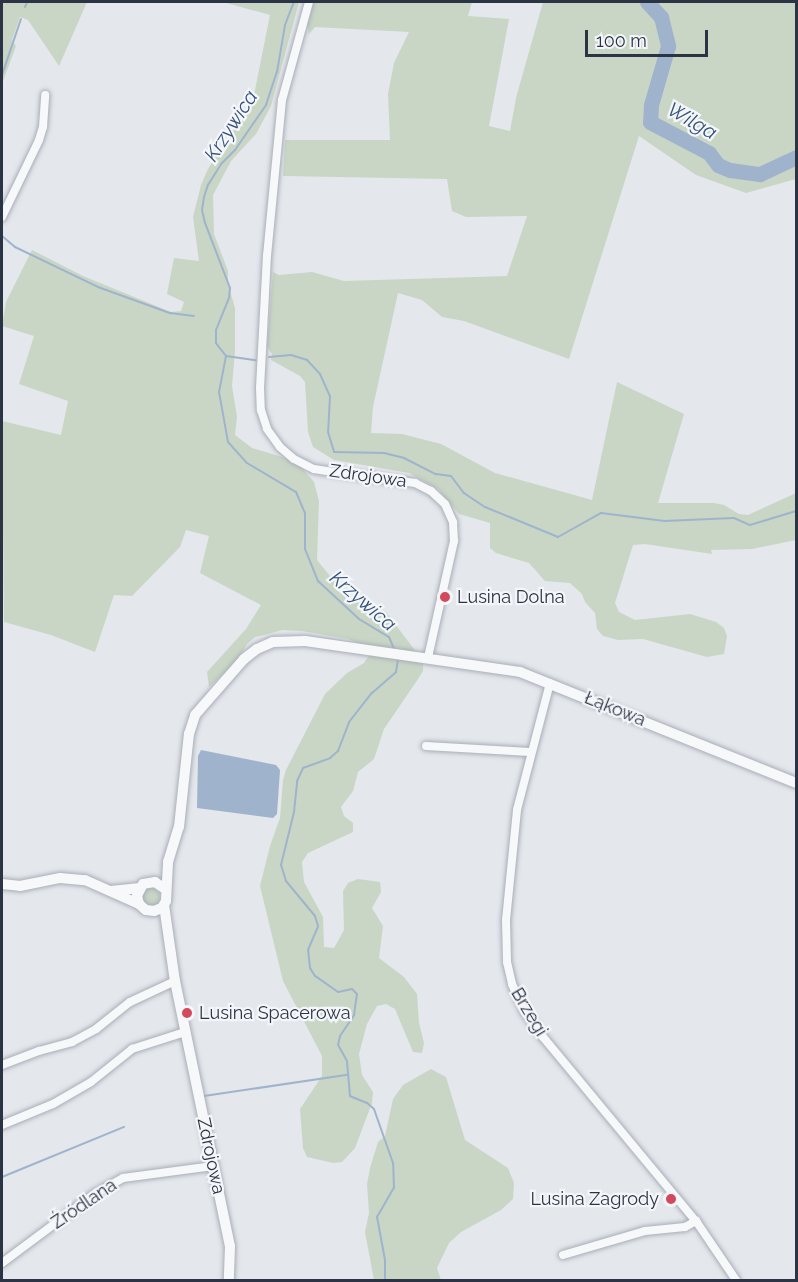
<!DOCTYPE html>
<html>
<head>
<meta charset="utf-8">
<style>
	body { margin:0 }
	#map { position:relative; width:798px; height:1282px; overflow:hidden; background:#e4e7ec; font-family:Raleway,sans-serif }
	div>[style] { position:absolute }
	.green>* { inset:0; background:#c9d6c5 }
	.round { border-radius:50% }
	.water>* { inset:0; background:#9fb4cc }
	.stream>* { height:2px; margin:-1px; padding:0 1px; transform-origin:1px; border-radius:1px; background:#9fb4cc }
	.river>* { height:15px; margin:-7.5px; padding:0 7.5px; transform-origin:7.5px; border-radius:7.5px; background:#9fb4cc }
	.roads { filter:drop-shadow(0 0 2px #a9aeb7) drop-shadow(0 0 2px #a9aeb7) }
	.minor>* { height:8px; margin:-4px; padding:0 4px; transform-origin:4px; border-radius:4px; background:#f7f8fa }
	.tertiary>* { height:10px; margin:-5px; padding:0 5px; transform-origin:5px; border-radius:5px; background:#f7f8fa }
	.dots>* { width:16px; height:16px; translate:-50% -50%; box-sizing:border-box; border:3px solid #f4f6f9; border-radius:50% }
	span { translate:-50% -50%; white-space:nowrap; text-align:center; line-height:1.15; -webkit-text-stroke:4.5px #f4f6f9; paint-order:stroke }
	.street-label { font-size:18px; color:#2b3445 }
	.poi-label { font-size:18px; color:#2b3445 }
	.left { translate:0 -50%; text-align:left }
	.right { translate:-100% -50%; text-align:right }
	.water-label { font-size:20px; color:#34527a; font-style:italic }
	.frame { position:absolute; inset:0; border:3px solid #2b3445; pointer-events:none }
	.scale { position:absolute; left:585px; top:30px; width:123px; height:27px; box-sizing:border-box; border:3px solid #2b3445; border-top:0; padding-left:8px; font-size:18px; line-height:21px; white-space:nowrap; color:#2b3445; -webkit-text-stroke:4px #f4f6f9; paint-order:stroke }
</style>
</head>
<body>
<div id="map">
	<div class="green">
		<i style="clip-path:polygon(2px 2px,87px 2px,59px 66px,28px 20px,20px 17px,12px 40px,16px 46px,2px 84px)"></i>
		<i style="clip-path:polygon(223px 2px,299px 2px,271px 106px,256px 134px,231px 161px,213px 195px,214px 234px,228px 271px,228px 284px,235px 308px,235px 351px,232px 386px,237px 417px,235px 435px,252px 448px,282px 457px,300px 466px,314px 482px,319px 501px,317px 560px,347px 597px,386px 612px,423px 661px,423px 671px,418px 679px,384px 729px,374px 759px,358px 772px,353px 791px,341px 807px,344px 816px,353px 823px,353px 832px,308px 853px,302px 862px,304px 882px,323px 917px,324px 947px,334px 948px,344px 930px,343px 891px,348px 883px,358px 879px,380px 882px,381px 892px,372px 908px,383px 926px,379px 958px,404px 977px,417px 994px,419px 1023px,424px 1043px,422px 1053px,413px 1052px,395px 1009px,386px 1004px,377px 1006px,367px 1024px,359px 1054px,362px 1075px,373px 1092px,372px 1103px,355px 1148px,342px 1162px,333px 1163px,307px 1157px,303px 1148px,300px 1109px,322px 1076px,322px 1056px,283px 981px,260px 886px,270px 846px,280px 818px,283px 780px,286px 770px,325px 694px,347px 673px,364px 663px,370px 654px,366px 646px,348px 639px,302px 631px,282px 630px,264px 635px,255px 637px,247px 644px,237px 661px,209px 687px,207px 672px,246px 629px,261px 605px,200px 573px,209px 536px,186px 530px,180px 547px,132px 596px,114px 595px,95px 652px,51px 635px,4px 622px,2px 421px,61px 435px,68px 401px,19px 384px,34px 336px,2px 326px,6px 302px,32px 250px,83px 276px,171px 312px,181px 311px,184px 302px,167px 294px,174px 258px,199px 261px,193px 217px,201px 185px,208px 169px,230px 134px,251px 110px,270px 15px)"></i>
		<i style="clip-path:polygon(314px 2px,472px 2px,468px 16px,509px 19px,489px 126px,510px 131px,516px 98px,543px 2px,796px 2px,796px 179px,746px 193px,696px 175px,639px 136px,569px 359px,464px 321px,442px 317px,422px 300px,398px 293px,373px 407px,371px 433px,402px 434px,441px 444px,495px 473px,592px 500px,617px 382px,684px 414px,658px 503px,714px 503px,724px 505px,739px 514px,748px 515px,796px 493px,796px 540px,752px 549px,711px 550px,712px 554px,645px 544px,633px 545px,615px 603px,619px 612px,635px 620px,690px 614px,716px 622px,724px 628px,727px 636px,724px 654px,707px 657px,643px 639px,618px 640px,603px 636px,597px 629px,595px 613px,585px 602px,582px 594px,570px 583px,545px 581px,529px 563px,496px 553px,490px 548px,490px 523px,459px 514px,438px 489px,409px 473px,334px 460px,313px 447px,308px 432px,305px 382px,300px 376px,271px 360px,272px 354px,267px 346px,273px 272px,279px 275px,312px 272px,344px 281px,507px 276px,527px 216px,466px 217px,452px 211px,447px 179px,283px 176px,285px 140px,390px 140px,388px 94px,394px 63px,409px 32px,315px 27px,309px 34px,307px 24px)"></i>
		<i class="round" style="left:142px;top:888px;width:18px;height:18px"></i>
		<i style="clip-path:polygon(431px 1069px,446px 1077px,465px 1140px,508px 1168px,514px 1183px,513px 1199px,501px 1210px,461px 1232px,449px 1243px,437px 1268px,441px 1280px,374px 1280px,365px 1232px,369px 1213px,367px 1184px,370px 1168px,378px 1142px,385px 1136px,393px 1099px,403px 1085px)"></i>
	</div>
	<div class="water">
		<i style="clip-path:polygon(201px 750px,276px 765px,280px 770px,277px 814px,273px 818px,197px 808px,198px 756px)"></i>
	</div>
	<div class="stream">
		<i style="left:25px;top:7px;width:5px;rotate:-68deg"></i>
		<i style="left:2px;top:75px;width:59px;rotate:-71.3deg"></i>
		<i style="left:2px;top:236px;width:17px;rotate:40deg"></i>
		<i style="left:15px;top:247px;width:92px;rotate:25.7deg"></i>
		<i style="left:98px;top:287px;width:77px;rotate:19.9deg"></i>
		<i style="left:170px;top:313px;width:24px;rotate:7deg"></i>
		<i style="left:226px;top:356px;width:37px;rotate:101deg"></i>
		<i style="left:219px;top:392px;width:51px;rotate:79.8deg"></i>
		<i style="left:228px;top:442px;width:28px;rotate:48deg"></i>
		<i style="left:247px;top:463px;width:57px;rotate:30.6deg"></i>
		<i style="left:296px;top:492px;width:23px;rotate:67deg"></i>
		<i style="left:305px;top:513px;width:36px;rotate:90deg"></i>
		<i style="left:305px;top:549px;width:35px;rotate:68deg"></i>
		<i style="left:318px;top:581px;width:56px;rotate:42.8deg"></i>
		<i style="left:359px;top:619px;width:35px;rotate:31deg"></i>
		<i style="left:389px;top:637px;width:15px;rotate:67deg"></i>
		<i style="left:226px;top:356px;width:16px;rotate:-128deg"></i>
		<i style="left:216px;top:343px;width:13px;rotate:-90deg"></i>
		<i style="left:216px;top:330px;width:35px;rotate:-68deg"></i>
		<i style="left:229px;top:298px;width:10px;rotate:-84deg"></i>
		<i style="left:230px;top:288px;width:70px;rotate:-111deg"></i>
		<i style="left:205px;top:223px;width:13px;rotate:-103deg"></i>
		<i style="left:202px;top:210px;width:13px;rotate:-81deg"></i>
		<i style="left:204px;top:197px;width:13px;rotate:-72deg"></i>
		<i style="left:208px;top:185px;width:26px;rotate:-58deg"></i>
		<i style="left:222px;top:163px;width:18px;rotate:-45deg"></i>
		<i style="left:235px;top:150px;width:55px;rotate:-55.4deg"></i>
		<i style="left:266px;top:105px;width:35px;rotate:-72deg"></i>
		<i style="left:277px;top:72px;width:48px;rotate:-80.3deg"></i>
		<i style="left:285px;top:25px;width:25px;rotate:-69deg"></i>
		<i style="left:226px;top:356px;width:30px;rotate:8deg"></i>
		<i style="left:269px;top:357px;width:22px;rotate:-5deg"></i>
		<i style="left:291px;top:355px;width:17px;rotate:17deg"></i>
		<i style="left:307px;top:360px;width:19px;rotate:47deg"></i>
		<i style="left:320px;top:374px;width:24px;rotate:66deg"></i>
		<i style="left:330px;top:396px;width:36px;rotate:93deg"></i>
		<i style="left:328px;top:432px;width:21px;rotate:73deg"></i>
		<i style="left:334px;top:452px;width:50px;rotate:1.1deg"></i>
		<i style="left:384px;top:453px;width:21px;rotate:14deg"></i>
		<i style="left:404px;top:458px;width:36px;rotate:27deg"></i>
		<i style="left:436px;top:474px;width:15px;rotate:8deg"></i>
		<i style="left:451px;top:476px;width:21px;rotate:53deg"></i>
		<i style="left:464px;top:493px;width:25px;rotate:34deg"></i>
		<i style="left:485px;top:507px;width:79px;rotate:22.3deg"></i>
		<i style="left:558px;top:537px;width:49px;rotate:-29.2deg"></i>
		<i style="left:601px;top:513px;width:64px;rotate:7.2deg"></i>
		<i style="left:664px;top:521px;width:70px;rotate:-2.5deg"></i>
		<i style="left:734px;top:518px;width:17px;rotate:24deg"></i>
		<i style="left:750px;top:525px;width:48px;rotate:-16.9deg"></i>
		<i style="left:204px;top:1096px;width:145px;rotate:-8.4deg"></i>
		<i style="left:2px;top:1177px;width:132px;rotate:-22.3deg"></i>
		<i style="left:385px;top:1280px;width:20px;rotate:-90deg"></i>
		<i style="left:385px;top:1260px;width:44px;rotate:-100.5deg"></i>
		<i style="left:377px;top:1217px;width:34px;rotate:-60deg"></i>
		<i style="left:394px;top:1188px;width:25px;rotate:-92deg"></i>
		<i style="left:393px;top:1163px;width:57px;rotate:-109.4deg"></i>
		<i style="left:374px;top:1109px;width:9px;rotate:-139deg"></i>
		<i style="left:367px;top:1103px;width:18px;rotate:-158deg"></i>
		<i style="left:350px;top:1096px;width:35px;rotate:-95deg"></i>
		<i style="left:347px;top:1061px;width:18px;rotate:-119deg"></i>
		<i style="left:338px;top:1045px;width:9px;rotate:-77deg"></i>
		<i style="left:340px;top:1036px;width:25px;rotate:-56deg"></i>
		<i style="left:354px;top:1015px;width:21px;rotate:-82deg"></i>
		<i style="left:357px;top:994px;width:7px;rotate:-135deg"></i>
		<i style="left:352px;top:989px;width:14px;rotate:168deg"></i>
		<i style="left:338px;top:992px;width:28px;rotate:-145deg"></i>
		<i style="left:315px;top:976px;width:9px;rotate:-122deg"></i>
		<i style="left:310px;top:968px;width:18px;rotate:-96deg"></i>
		<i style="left:308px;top:950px;width:26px;rotate:-67deg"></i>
		<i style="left:318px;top:926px;width:10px;rotate:-107deg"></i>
		<i style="left:315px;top:916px;width:45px;rotate:-129.6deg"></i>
		<i style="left:286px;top:881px;width:17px;rotate:-107deg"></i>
		<i style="left:281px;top:865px;width:55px;rotate:-76.2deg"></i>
		<i style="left:294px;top:812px;width:31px;rotate:-84deg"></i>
		<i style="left:297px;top:781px;width:14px;rotate:-65deg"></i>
		<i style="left:303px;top:768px;width:29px;rotate:-20deg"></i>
		<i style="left:330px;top:758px;width:11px;rotate:-41deg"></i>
		<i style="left:338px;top:751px;width:31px;rotate:-69deg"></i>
		<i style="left:349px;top:722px;width:37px;rotate:-52deg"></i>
		<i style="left:372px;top:693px;width:32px;rotate:-41deg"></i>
		<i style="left:396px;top:672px;width:13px;rotate:-81deg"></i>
	</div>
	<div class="river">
		<i style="left:647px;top:2px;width:21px;rotate:47deg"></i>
		<i style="left:661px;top:17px;width:30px;rotate:76deg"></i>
		<i style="left:668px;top:46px;width:61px;rotate:106.1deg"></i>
		<i style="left:651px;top:105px;width:17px;rotate:93deg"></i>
		<i style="left:650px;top:122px;width:67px;rotate:27.7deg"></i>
		<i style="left:709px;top:153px;width:15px;rotate:53deg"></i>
		<i style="left:718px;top:165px;width:13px;rotate:23deg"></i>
		<i style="left:730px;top:170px;width:30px;rotate:8deg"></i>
		<i style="left:760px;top:174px;width:40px;rotate:-25deg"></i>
	</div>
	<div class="roads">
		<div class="minor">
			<i style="left:309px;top:2px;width:102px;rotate:105.4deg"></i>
			<i style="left:282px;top:100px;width:156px;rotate:95.5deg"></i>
			<i style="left:267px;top:255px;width:132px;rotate:93deg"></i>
			<i style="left:260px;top:387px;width:23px;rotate:88deg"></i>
			<i style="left:261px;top:410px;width:20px;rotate:72deg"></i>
			<i style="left:267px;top:429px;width:22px;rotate:54deg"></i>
			<i style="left:280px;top:447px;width:18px;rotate:41deg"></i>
			<i style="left:294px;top:459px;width:22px;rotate:27deg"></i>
			<i style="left:314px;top:469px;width:18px;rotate:9deg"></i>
			<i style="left:332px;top:472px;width:84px;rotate:7.5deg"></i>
			<i style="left:415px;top:483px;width:18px;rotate:27deg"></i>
			<i style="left:431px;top:491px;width:19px;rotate:43deg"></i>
			<i style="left:445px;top:504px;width:20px;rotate:66deg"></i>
			<i style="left:453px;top:522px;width:19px;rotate:87deg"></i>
			<i style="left:454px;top:541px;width:119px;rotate:102.6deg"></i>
			<i style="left:2px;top:217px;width:85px;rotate:-64.3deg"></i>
			<i style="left:39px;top:140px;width:14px;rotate:-73deg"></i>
			<i style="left:43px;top:127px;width:32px;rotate:-86deg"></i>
			<i style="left:550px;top:683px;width:131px;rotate:104.6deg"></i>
			<i style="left:517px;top:810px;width:111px;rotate:95.7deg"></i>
			<i style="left:506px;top:920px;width:42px;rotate:88.6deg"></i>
			<i style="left:507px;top:962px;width:23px;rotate:77deg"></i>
			<i style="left:512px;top:984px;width:30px;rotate:66deg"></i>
			<i style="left:524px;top:1011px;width:32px;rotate:54deg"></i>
			<i style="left:543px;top:1037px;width:239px;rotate:50.3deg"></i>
			<i style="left:696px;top:1221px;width:71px;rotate:55.9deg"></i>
			<i style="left:426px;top:746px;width:104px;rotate:3.3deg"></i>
			<i style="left:2px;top:1065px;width:40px;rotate:-21deg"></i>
			<i style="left:39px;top:1051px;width:34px;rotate:-15deg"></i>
			<i style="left:72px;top:1042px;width:27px;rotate:-28deg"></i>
			<i style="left:96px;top:1029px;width:43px;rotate:-38.5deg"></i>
			<i style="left:130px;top:1002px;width:50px;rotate:-25deg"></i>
			<i style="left:2px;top:1125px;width:55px;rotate:-22.4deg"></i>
			<i style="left:53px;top:1104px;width:44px;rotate:-30.1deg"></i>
			<i style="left:91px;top:1082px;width:53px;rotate:-38.8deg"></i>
			<i style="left:132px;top:1049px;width:56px;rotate:-17.8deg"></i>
			<i style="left:563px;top:1255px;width:85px;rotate:-16.3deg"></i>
			<i style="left:645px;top:1231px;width:40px;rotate:-5.7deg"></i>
			<i style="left:685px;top:1227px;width:13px;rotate:-29deg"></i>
			<i style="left:2px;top:1263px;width:117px;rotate:-36.7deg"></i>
			<i style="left:96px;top:1193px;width:31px;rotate:-29deg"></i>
			<i style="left:123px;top:1178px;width:91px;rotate:-7.6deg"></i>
		</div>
		<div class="tertiary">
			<i style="left:2px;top:884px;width:18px;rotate:6deg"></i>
			<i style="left:20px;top:886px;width:41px;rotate:-11.3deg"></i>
			<i style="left:60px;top:878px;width:25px;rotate:5deg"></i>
			<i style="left:85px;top:880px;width:59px;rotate:24deg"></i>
			<i style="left:165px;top:889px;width:12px;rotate:-145deg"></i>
			<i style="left:155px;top:882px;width:12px;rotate:171deg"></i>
			<i style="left:143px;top:884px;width:13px;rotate:117deg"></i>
			<i style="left:137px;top:896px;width:8px;rotate:76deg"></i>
			<i style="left:139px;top:904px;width:9px;rotate:41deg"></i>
			<i style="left:146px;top:910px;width:8px;rotate:7deg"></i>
			<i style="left:154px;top:911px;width:9px;rotate:-21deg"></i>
			<i style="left:162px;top:908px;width:8px;rotate:-60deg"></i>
			<i style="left:166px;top:901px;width:39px;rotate:-87deg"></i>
			<i style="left:168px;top:862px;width:37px;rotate:-73deg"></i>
			<i style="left:179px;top:827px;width:94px;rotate:-83.9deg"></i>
			<i style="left:189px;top:734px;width:20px;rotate:-72deg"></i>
			<i style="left:195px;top:715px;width:74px;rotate:-48.8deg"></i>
			<i style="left:244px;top:659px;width:16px;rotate:-38deg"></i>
			<i style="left:257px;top:649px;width:17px;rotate:-24deg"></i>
			<i style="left:273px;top:642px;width:32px;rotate:-2deg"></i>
			<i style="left:305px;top:641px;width:217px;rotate:8.2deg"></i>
			<i style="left:520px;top:672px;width:297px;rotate:21.9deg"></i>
			<i style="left:111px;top:891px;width:29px;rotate:-6deg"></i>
			<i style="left:164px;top:905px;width:77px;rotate:81.8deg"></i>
			<i style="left:175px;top:981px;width:271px;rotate:78.3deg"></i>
			<i style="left:230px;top:1246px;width:34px;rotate:92deg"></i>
		</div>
	</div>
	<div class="dots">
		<i style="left:445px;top:597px;background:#d1495b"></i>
		<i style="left:187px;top:1013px;background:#d1495b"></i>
		<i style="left:671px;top:1199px;background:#d1495b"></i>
	</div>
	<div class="street-label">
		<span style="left:368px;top:476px;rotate:8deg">Zdrojowa</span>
		<span style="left:615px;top:709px;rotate:22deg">Łąkowa</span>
		<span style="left:529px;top:1012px;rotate:59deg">Brzegi</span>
		<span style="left:211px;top:1156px;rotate:78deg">Zdrojowa</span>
		<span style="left:84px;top:1204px;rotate:-34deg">Źródlana</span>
	</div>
	<div class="poi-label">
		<span class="left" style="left:457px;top:597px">Lusina Dolna</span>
		<span class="left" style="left:199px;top:1013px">Lusina Spacerowa</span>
		<span class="right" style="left:659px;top:1199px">Lusina Zagrody</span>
	</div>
	<div class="water-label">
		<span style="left:692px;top:121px;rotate:30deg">Wilga</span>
		<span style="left:231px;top:126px;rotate:-57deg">Krzywica</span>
		<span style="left:363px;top:601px;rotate:41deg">Krzywica</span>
	</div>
	<div class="frame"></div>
	<div class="scale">100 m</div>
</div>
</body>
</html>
